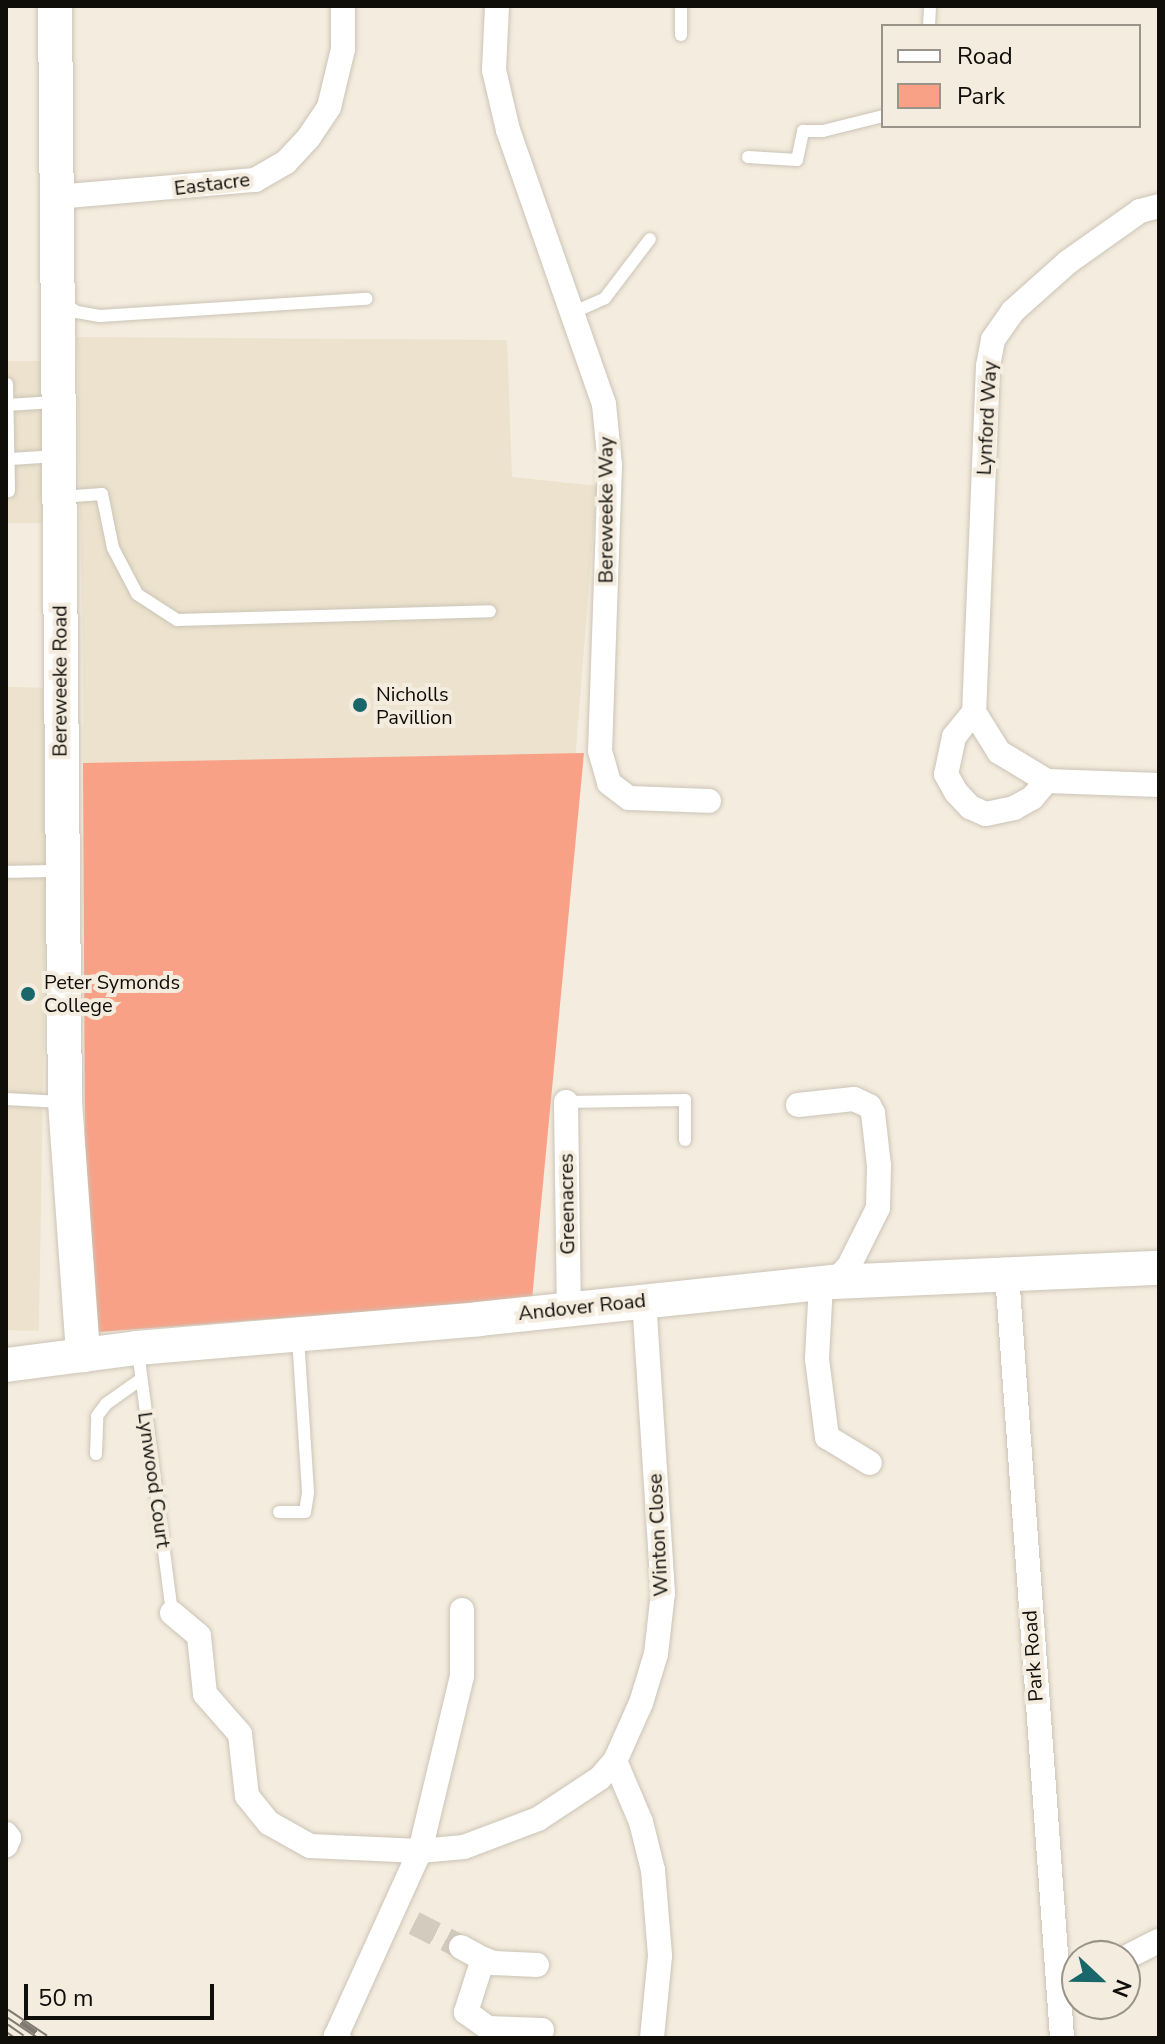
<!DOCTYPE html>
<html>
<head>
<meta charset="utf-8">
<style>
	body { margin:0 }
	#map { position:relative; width:1165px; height:2044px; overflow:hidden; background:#f4ecde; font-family:"Nunito Sans",sans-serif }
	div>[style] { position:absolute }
	.built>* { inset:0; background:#ece2cd; transform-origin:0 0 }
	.green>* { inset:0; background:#f8a187 }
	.minor-tunnel>* { height:24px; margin-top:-12px; transform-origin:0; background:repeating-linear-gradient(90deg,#d2cbbe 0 24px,transparent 0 36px) }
	.roads { filter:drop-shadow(0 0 2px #cbc4b6) drop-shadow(0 0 2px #cbc4b6) }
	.service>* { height:12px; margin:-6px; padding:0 6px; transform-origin:6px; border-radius:6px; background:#fff }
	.minor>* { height:24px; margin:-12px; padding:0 12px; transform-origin:12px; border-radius:12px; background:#fff }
	.secondary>* { height:34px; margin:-17px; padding:0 17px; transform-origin:17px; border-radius:17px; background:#fff }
	.rail>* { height:9px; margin-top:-4.5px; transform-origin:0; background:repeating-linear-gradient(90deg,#f4ecde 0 18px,#807b72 0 36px); box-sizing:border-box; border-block:2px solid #807b72 }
	.dots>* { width:22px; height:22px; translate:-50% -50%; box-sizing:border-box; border:4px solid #f4ecde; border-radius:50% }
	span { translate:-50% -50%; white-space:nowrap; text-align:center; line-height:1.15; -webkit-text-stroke:8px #f4ecde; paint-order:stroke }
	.street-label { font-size:20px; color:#100e09 }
	.poi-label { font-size:20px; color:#100e09 }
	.left { translate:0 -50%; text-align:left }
	.frame { position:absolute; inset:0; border:8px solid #100e09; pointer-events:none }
	.legend { position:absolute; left:881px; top:24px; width:260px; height:104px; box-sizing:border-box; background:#f4ecde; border:2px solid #999389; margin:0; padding:10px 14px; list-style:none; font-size:24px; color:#100e09 }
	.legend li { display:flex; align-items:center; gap:16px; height:40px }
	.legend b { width:40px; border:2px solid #999389 }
	.north { position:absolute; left:1061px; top:1940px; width:80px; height:80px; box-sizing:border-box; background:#f4ecde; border:2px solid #999389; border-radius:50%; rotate:112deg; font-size:22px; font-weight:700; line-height:32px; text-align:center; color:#100e09 }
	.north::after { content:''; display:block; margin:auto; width:28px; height:36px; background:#19676b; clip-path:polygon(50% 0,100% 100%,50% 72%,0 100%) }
	.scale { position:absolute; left:24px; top:1984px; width:190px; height:36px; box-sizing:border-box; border:4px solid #100e09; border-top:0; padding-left:10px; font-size:24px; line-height:28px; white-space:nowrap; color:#100e09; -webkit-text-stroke:6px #f4ecde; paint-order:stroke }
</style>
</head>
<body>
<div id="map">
	<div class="built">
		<i style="clip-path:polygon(77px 337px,507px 340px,512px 477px,597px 486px,532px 1299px,86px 1333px,83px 675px)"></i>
		<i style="left:6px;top:361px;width:43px;height:162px"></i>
		<i style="left:6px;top:687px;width:44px;height:643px;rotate:1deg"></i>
	</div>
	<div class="green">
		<i style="clip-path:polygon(584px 753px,532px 1299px,86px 1333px,83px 763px)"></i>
	</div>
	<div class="minor-tunnel">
		<i style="left:414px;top:1923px;width:53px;rotate:27.1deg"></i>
	</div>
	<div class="roads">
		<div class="service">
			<i style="left:681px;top:6px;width:29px;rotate:90deg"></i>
			<i style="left:929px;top:26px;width:20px;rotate:-87deg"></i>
			<i style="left:748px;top:157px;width:49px;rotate:3.5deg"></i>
			<i style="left:797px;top:160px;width:30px;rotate:-78deg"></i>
			<i style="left:803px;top:131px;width:20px"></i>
			<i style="left:823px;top:131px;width:62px;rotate:-14deg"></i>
			<i style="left:63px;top:303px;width:17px;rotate:33deg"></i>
			<i style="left:77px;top:312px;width:23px;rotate:10deg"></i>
			<i style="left:100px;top:316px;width:267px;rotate:-3.7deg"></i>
			<i style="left:572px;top:313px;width:36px;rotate:-24deg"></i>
			<i style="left:605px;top:298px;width:74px;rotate:-52.7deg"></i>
			<i style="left:7px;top:384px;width:107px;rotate:88.9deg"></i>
			<i style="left:7px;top:405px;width:47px;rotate:-3.7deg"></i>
			<i style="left:10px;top:459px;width:48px;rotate:-3.6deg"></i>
			<i style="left:61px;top:497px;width:41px;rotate:-4.2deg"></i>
			<i style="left:102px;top:494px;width:55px;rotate:78.5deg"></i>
			<i style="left:113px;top:548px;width:52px;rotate:62.4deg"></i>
			<i style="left:137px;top:594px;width:48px;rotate:33deg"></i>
			<i style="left:177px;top:620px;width:313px;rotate:-1.6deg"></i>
			<i style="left:6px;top:872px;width:53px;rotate:-1.1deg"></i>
			<i style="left:6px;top:1099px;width:56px;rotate:3.1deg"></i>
			<i style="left:566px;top:1102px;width:119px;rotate:-1deg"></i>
			<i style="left:685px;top:1100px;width:40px;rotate:90deg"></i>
			<i style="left:138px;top:1351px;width:264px;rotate:82.6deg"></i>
			<i style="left:96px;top:1454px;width:38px;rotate:-88deg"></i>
			<i style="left:97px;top:1416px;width:15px;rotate:-53deg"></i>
			<i style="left:106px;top:1404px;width:43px;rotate:-35.5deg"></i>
			<i style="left:279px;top:1512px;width:26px"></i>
			<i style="left:305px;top:1512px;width:20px;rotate:-81deg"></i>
			<i style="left:308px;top:1492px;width:154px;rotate:-93.7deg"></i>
		</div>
		<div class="minor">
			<i style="left:497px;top:6px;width:64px;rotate:92.7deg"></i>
			<i style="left:494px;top:70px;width:62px;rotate:76.9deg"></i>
			<i style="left:508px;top:130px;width:290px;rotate:70.7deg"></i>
			<i style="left:604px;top:404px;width:61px;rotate:84.4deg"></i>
			<i style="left:610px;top:465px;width:286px;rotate:92deg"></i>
			<i style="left:600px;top:751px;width:33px;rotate:74deg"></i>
			<i style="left:609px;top:783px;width:25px;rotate:37deg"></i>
			<i style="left:629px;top:798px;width:80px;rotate:2.1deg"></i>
			<i style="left:56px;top:197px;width:200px;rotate:-4.9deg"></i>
			<i style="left:255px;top:180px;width:36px;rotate:-30deg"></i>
			<i style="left:286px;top:162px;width:34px;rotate:-47deg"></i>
			<i style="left:309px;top:137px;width:36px;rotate:-56deg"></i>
			<i style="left:329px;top:107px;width:60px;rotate:-76.4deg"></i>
			<i style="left:343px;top:49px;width:43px;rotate:-90deg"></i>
			<i style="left:1159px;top:206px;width:20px;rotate:165deg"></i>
			<i style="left:1140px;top:211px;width:88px;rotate:144.7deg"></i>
			<i style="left:1068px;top:262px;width:74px;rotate:138.3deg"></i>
			<i style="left:1013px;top:311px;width:35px;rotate:125deg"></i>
			<i style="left:993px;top:340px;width:26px;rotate:101deg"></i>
			<i style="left:988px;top:366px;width:346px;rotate:92.3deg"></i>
			<i style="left:974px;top:712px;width:47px;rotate:58deg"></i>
			<i style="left:999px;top:752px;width:56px;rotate:31.1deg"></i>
			<i style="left:1047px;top:781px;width:112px;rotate:2deg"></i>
			<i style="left:974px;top:712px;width:32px;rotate:129deg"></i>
			<i style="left:954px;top:737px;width:38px;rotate:102deg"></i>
			<i style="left:946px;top:774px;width:21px;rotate:61deg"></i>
			<i style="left:956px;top:792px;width:21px;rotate:47deg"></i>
			<i style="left:970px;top:807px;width:17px;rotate:24deg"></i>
			<i style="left:986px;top:814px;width:29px;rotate:-12deg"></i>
			<i style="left:1014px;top:808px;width:21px;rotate:-29deg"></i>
			<i style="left:1032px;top:798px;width:23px;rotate:-49deg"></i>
			<i style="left:566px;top:1102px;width:205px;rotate:89.2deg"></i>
			<i style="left:798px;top:1105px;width:56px;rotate:-6.1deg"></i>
			<i style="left:854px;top:1099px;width:17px;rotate:25deg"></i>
			<i style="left:869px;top:1106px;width:8px;rotate:60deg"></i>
			<i style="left:873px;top:1113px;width:53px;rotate:83.5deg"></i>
			<i style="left:879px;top:1166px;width:42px;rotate:91.4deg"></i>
			<i style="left:878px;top:1208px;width:65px;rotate:116.6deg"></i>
			<i style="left:849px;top:1266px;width:22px;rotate:133deg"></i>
			<i style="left:1007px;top:1274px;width:766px;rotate:85.88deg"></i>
			<i style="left:821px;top:1284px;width:75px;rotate:93.1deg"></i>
			<i style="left:817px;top:1359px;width:79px;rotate:82.7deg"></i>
			<i style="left:827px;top:1437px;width:50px;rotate:31.2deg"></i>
			<i style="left:172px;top:1613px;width:35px;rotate:40deg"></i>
			<i style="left:199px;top:1636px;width:58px;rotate:84.1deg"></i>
			<i style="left:205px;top:1694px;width:53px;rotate:48.8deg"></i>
			<i style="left:240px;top:1734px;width:62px;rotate:83.6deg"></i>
			<i style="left:247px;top:1796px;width:35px;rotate:51deg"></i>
			<i style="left:269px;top:1823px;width:47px;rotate:29.3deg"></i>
			<i style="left:310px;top:1846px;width:110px;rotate:2.6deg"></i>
			<i style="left:420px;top:1851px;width:44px;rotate:-5.2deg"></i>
			<i style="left:464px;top:1847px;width:79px;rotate:-20.7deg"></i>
			<i style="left:538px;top:1819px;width:74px;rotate:-33.5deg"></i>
			<i style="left:600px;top:1778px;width:23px;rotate:-49deg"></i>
			<i style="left:615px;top:1761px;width:64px;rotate:-65.9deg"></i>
			<i style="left:641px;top:1703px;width:51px;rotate:-73deg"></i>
			<i style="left:656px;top:1654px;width:61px;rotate:-83.5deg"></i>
			<i style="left:663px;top:1593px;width:293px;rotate:-93.7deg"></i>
			<i style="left:615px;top:1761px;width:66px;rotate:66.9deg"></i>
			<i style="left:641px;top:1822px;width:49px;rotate:76deg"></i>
			<i style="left:653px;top:1870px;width:86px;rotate:85.3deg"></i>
			<i style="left:660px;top:1956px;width:82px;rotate:95.6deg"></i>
			<i style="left:6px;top:1834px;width:5px;rotate:53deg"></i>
			<i style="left:9px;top:1838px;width:8px;rotate:113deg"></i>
			<i style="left:461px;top:1947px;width:25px;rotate:29deg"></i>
			<i style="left:483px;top:1959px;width:56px;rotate:107.8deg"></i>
			<i style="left:466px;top:2012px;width:27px;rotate:36deg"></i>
			<i style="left:488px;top:2028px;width:54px;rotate:2.1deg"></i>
			<i style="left:1125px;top:1958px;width:38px;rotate:-27deg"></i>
			<i style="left:483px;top:1959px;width:12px;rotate:20deg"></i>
			<i style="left:494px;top:1963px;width:43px;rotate:2.7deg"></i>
			<i style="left:339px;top:2038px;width:4px;rotate:-146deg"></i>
			<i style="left:336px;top:2036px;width:203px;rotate:-65.6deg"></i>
			<i style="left:420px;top:1851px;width:180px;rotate:-76.5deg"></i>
			<i style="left:462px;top:1676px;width:66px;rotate:-90deg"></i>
		</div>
		<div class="secondary">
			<i style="left:55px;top:6px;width:1096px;rotate:89.48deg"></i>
			<i style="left:65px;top:1102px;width:254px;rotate:85.9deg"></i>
			<i style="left:6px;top:1365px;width:132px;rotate:-7.4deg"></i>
			<i style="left:137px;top:1348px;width:343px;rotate:-4.8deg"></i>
			<i style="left:479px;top:1319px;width:357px;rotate:-6deg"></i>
			<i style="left:834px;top:1282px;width:325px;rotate:-2.5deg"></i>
		</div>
	</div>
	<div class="rail">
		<i style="left:6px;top:2012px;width:47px;rotate:33.7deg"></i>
		<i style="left:6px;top:2027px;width:19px;rotate:35deg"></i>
	</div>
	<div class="dots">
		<i style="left:360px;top:705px;background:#19676b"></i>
		<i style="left:28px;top:994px;background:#19676b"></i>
	</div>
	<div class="street-label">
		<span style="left:212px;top:184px;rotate:-7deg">Eastacre</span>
		<span style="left:987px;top:418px;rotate:-87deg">Lynford Way</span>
		<span style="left:606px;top:510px;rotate:-90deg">Bereweeke Way</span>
		<span style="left:60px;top:681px;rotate:-90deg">Bereweeke Road</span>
		<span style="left:567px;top:1204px;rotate:-91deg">Greenacres</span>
		<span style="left:582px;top:1307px;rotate:-6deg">Andover Road</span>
		<span style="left:154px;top:1480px;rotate:82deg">Lynwood Court</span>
		<span style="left:658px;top:1535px;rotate:-93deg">Winton Close</span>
		<span style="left:1033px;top:1656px;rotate:-94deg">Park Road</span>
	</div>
	<div class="poi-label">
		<span class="left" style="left:376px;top:706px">Nicholls<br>Pavillion</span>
		<span class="left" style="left:44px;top:994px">Peter Symonds<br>College</span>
	</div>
	<div class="frame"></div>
	<ul class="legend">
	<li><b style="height:10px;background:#fff"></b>Road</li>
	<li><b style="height:22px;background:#f8a187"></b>Park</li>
	</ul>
	<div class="north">N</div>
	<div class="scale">50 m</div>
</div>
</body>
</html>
